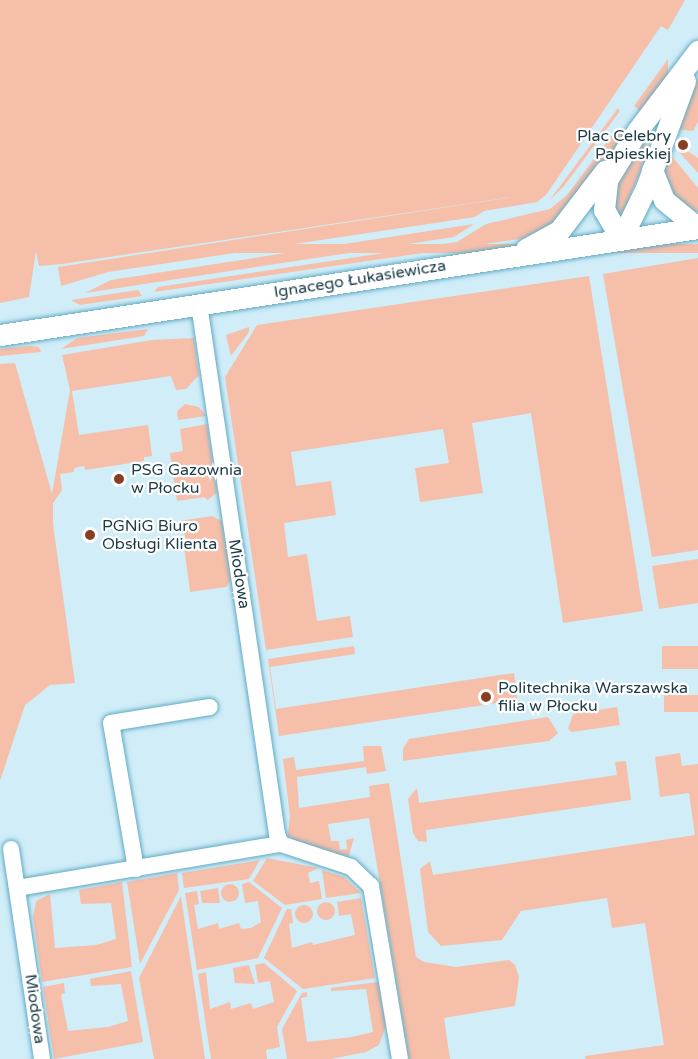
<!DOCTYPE html>
<html>
<head>
<meta charset="utf-8">
<style>
	body { margin:0 }
	#map { position:relative; width:698px; height:1059px; overflow:hidden; background:#d0edf8; font-family:"Varela Round",sans-serif }
	div>[style] { position:absolute }
	.green>* { inset:0; background:#f6bfaa; transform-origin:0 0 }
	.round { border-radius:50% }
	.roads { filter:drop-shadow(0 0 2px #60abc4) drop-shadow(0 0 2px #60abc4) }
	.minor>* { height:16px; margin:-8px; padding:0 8px; transform-origin:8px; border-radius:8px; background:#fff }
	.tertiary>* { height:21px; margin:-10.5px; padding:0 10.5px; transform-origin:10.5px; border-radius:10.5px; background:#fff }
	.dots>* { width:16px; height:16px; translate:-50% -50%; box-sizing:border-box; border:3px solid #fff; border-radius:50% }
	span { translate:-50% -50%; white-space:nowrap; text-align:center; line-height:1.15; -webkit-text-stroke:4.5px #fff; paint-order:stroke }
	.poi-label { font-size:16px; color:#1d3c47 }
	.right { translate:-100% -50%; text-align:right }
	.left { translate:0 -50%; text-align:left }
	.street-label { font-size:16px; color:#1d3c47 }
</style>
</head>
<body>
<div id="map">
	<div class="green">
		<i style="clip-path:polygon(0 0,685px 0,668px 30px,661px 26px,546px 195px,537px 202px,484px 211px,475px 217px,108px 272px,61px 286px,58px 267px,519px 196px,62px 264px,39px 266px,36px 251px,29px 297px,0 303px)"></i>
		<i style="clip-path:polygon(668px 59px,668px 74px,642px 112px,634px 106px)"></i>
		<i style="clip-path:polygon(698px 78px,698px 122px,693px 131px,674px 129px)"></i>
		<i style="clip-path:polygon(618px 108px,620px 111px,564px 186px,549px 201px)"></i>
		<i style="clip-path:polygon(621px 128px,629px 131px,562px 217px,533px 237px,154px 292px,158px 287px,457px 242px,486px 224px,550px 209px,567px 195px,613px 134px)"></i>
		<i style="clip-path:polygon(671px 140px,698px 158px,698px 173px,670px 142px)"></i>
		<i style="clip-path:polygon(642px 143px,650px 146px,622px 217px,614px 208px,613px 196px,619px 174px)"></i>
		<i style="clip-path:polygon(666px 149px,698px 188px,698px 212px,677px 204px,663px 175px)"></i>
		<i style="clip-path:polygon(474px 224px,454px 237px,85px 293px,111px 280px)"></i>
		<i style="left:698px;top:244px;width:9px;height:462px;rotate:90deg"></i>
		<i style="clip-path:polygon(698px 258px,698px 550px,652px 557px,603px 274px)"></i>
		<i style="clip-path:polygon(589px 276px,643px 611px,563px 623px,531px 413px,472px 423px,483px 493px,420px 502px,415px 468px,449px 463px,443px 429px,291px 452px,296px 486px,331px 481px,336px 515px,284px 523px,288px 557px,307px 554px,317px 621px,350px 616px,353px 637px,266px 650px,225px 377px,257px 325px)"></i>
		<i style="clip-path:polygon(138px 290px,142px 296px,80px 305px,71px 300px)"></i>
		<i style="clip-path:polygon(249px 327px,249px 332px,231px 356px,226px 335px)"></i>
		<i style="clip-path:polygon(148px 329px,144px 336px,61px 349px,77px 338px)"></i>
		<i style="clip-path:polygon(194px 338px,199px 375px,186px 389px,176px 390px,171px 376px,72px 391px,79px 435px,148px 425px,152px 456px,144px 457px,144px 461px,85px 470px,84px 466px,74px 468px,74px 472px,60px 474px,62px 490px,53px 503px,53px 524px,75px 683px,50px 685px,25px 705px,0 781px,0 364px,15px 363px,52px 494px,70px 390px,62px 355px,152px 340px)"></i>
		<i style="clip-path:polygon(30px 346px,39px 347px,41px 352px,0 356px,0 349px)"></i>
		<i style="clip-path:polygon(185px 404px,199px 407px,206px 416px,178px 420px,177px 411px)"></i>
		<i style="clip-path:polygon(207px 424px,217px 492px,208px 500px,204px 497px,177px 501px,170px 453px,183px 451px,180px 429px)"></i>
		<i style="clip-path:polygon(212px 516px,222px 521px,231px 580px,226px 587px,190px 592px,184px 546px,188px 545px,180px 521px)"></i>
		<i style="clip-path:polygon(698px 559px,698px 603px,659px 609px,652px 566px)"></i>
		<i style="clip-path:polygon(354px 646px,355px 654px,270px 667px,276px 709px,514px 673px,517px 700px,279px 736px,268px 659px)"></i>
		<i style="left:698px;top:646px;width:23px;height:36px;rotate:90deg"></i>
		<i style="left:698px;top:695px;width:17px;height:34px;rotate:90deg"></i>
		<i style="clip-path:polygon(617px 707px,620px 725px,572px 732px,568px 729px,573px 714px)"></i>
		<i style="clip-path:polygon(548px 717px,558px 733px,549px 741px,403px 761px,403px 749px,409px 739px)"></i>
		<i style="clip-path:polygon(363px 746px,381px 746px,386px 771px,367px 774px,366px 767px,297px 777px,299px 808px,370px 797px,369px 786px,389px 783px,416px 957px,424px 962px,456px 967px,509px 960px,515px 965px,519px 977px,515px 1006px,444px 1018px,450px 1059px,409px 1059px,369px 818px,328px 824px,331px 841px,339px 841px,340px 850px,347px 849px,346px 840px,354px 838px,349px 856px,302px 846px,288px 835px,290px 816px,283px 759px,294px 757px,296px 770px,364px 761px)"></i>
		<i style="clip-path:polygon(680px 753px,682px 766px,698px 764px,698px 1059px,586px 1059px,585px 1056px,664px 1045px,645px 923px,612px 928px,607px 898px,521px 911px,502px 940px,441px 946px,428px 932px,420px 869px,430px 861px,433px 875px,695px 835px,689px 793px,660px 797px,655px 757px)"></i>
		<i style="clip-path:polygon(626px 761px,631px 800px,426px 830px,427px 842px,418px 841px,413px 833px,408px 799px,417px 788px,419px 803px,617px 775px,615px 762px)"></i>
		<i style="clip-path:polygon(267px 858px,318px 868px,308px 873px,310px 883px,319px 881px,322px 899px,285px 905px,253px 881px)"></i>
		<i style="clip-path:polygon(260px 860px,249px 879px,184px 888px,182px 873px)"></i>
		<i style="clip-path:polygon(322px 870px,344px 877px,361px 893px,326px 898px)"></i>
		<i style="clip-path:polygon(177px 873px,179px 890px,140px 964px,127px 882px)"></i>
		<i style="clip-path:polygon(122px 882px,132px 967px,42px 982px,33px 917px,36px 901px,50px 894px,55px 948px,96px 945px,116px 939px,111px 903px,81px 904px,79px 890px)"></i>
		<i style="clip-path:polygon(249px 882px,282px 908px,258px 958px,197px 970px,185px 893px,197px 891px,199px 904px,194px 905px,198px 929px,218px 923px,219px 929px,239px 923px,241px 929px,251px 928px,261px 922px,258px 901px,245px 903px,242px 884px)"></i>
		<i class="round" style="left:221px;top:884px;width:18px;height:18px"></i>
		<i style="clip-path:polygon(218px 888px,220px 903px,202px 903px,200px 891px)"></i>
		<i style="clip-path:polygon(181px 896px,205px 1059px,154px 1059px,139px 978px)"></i>
		<i style="clip-path:polygon(361px 898px,375px 978px,303px 989px,264px 958px,287px 909px,291px 909px,293px 923px,289px 924px,292px 948px,312px 942px,313px 945px,355px 935px,351px 914px,339px 916px,337px 902px)"></i>
		<i class="round" style="left:317px;top:902px;width:18px;height:18px"></i>
		<i class="round" style="left:295px;top:905px;width:18px;height:18px"></i>
		<i style="clip-path:polygon(264px 963px,297px 991px,277px 1027px,280px 1047px,266px 1050px,267px 1059px,211px 1059px,198px 974px,206px 972px,210px 1009px,230px 1002px,231px 1009px,251px 1003px,253px 1009px,274px 1002px,270px 981px,258px 983px,255px 965px)"></i>
		<i style="clip-path:polygon(249px 965px,255px 984px,235px 983px,233px 968px)"></i>
		<i style="clip-path:polygon(131px 971px,143px 1042px,54px 1059px,43px 987px,64px 983px,65px 993px,61px 995px,68px 1031px,108px 1027px,128px 1021px,121px 984px,91px 986px,90px 979px)"></i>
		<i style="clip-path:polygon(378px 982px,386px 1026px,379px 1045px,366px 1052px,331px 1059px,287px 1059px,282px 1029px,302px 993px,307px 992px,307px 997px,301px 998px,307px 1042px,352px 1037px,373px 1032px,366px 989px,331px 991px,331px 988px)"></i>
	</div>
	<div class="roads">
		<div class="minor">
			<i style="left:199px;top:304px;width:536px;rotate:81.63deg"></i>
			<i style="left:277px;top:834px;width:11px;rotate:68deg"></i>
			<i style="left:281px;top:844px;width:74px;rotate:18.2deg"></i>
			<i style="left:351px;top:867px;width:28px;rotate:44deg"></i>
			<i style="left:371px;top:886px;width:175px;rotate:80.5deg"></i>
			<i style="left:11px;top:849px;width:212px;rotate:81.6deg"></i>
			<i style="left:136px;top:869px;width:148px;rotate:-99.7deg"></i>
			<i style="left:111px;top:723px;width:100px;rotate:-9.2deg"></i>
			<i style="left:17px;top:888px;width:268px;rotate:-9.5deg"></i>
		</div>
		<div class="tertiary">
			<i style="left:652px;top:170px;width:32px;rotate:68deg"></i>
			<i style="left:664px;top:200px;width:44px;rotate:39.5deg"></i>
			<i style="left:621px;top:239px;width:34px;rotate:-120deg"></i>
			<i style="left:604px;top:210px;width:30px;rotate:-84deg"></i>
			<i style="left:607px;top:180px;width:57px;rotate:-58.5deg"></i>
			<i style="left:637px;top:131px;width:101px;rotate:-52.7deg"></i>
			<i style="left:621px;top:239px;width:57px;rotate:-63.9deg"></i>
			<i style="left:646px;top:188px;width:114px;rotate:-70deg"></i>
			<i style="left:526px;top:249px;width:38px;rotate:-29deg"></i>
			<i style="left:559px;top:231px;width:76px;rotate:-52.5deg"></i>
			<i style="left:0;top:335px;width:706px;rotate:-8.72deg"></i>
		</div>
	</div>
	<div class="dots">
		<i style="left:683px;top:145px;background:#883f21"></i>
		<i style="left:119px;top:479px;background:#883f21"></i>
		<i style="left:90px;top:535px;background:#883f21"></i>
		<i style="left:486px;top:697px;background:#883f21"></i>
	</div>
	<div class="poi-label">
		<span class="right" style="left:671px;top:145px">Plac Celebry<br>Papieskiej</span>
		<span class="left" style="left:131px;top:479px">PSG Gazownia<br>w Płocku</span>
		<span class="left" style="left:102px;top:535px">PGNiG Biuro<br>Obsługi Klienta</span>
		<span class="left" style="left:498px;top:697px">Politechnika Warszawska<br>filia w Płocku</span>
	</div>
	<div class="street-label">
		<span style="left:360px;top:279px;rotate:-9deg">Ignacego Łukasiewicza</span>
		<span style="left:239px;top:574px;rotate:81deg">Miodowa</span>
		<span style="left:35px;top:1009px;rotate:82deg">Miodowa</span>
	</div>
</div>
</body>
</html>
